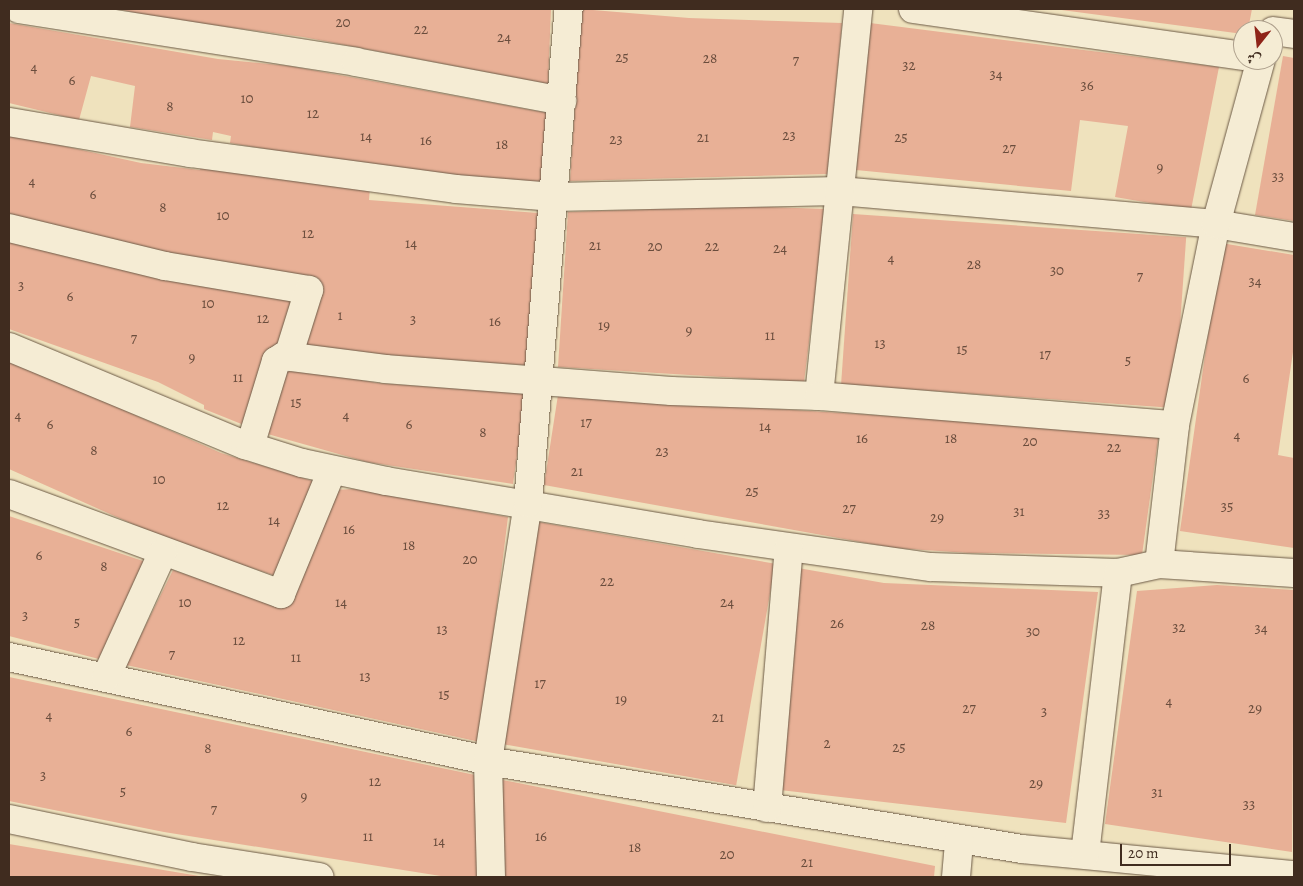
<!DOCTYPE html>
<html>
<head>
<meta charset="utf-8">
<style>
	body { margin:0 }
	#map { position:relative; width:1303px; height:886px; overflow:hidden; background:#efe2bd; font-family:Alegreya,Amiri,serif }
	div>[style] { position:absolute }
	.building>* { inset:0; background:#e8b096; transform-origin:0 0 }
	.roads { filter:drop-shadow(0 0 1px #6c5a46) drop-shadow(0 0 1px #6c5a46) }
	.street>* { height:28px; margin:-14px; padding:0 14px; transform-origin:14px; border-radius:14px; background:#f5ecd4 }
	span { translate:-50% -50%; white-space:nowrap; text-align:center; line-height:1.15; -webkit-text-stroke:5px #f5ecd4; paint-order:stroke }
	.number-label { font-size:15px; color:#6a4d3d }
	.number-label span { -webkit-text-stroke-width:0 }
	.frame { position:absolute; inset:0; border:10px solid #402c1f; pointer-events:none }
	.north { position:absolute; left:1233px; top:20px; width:50px; height:50px; box-sizing:border-box; background:#f5ecd4; border:1px solid #ad9f8c; border-radius:50%; rotate:196deg; font-size:14px; font-weight:700; line-height:20px; text-align:center; color:#402c1f }
	.north::after { content:''; display:block; margin:auto; width:18px; height:22px; background:#8f2418; clip-path:polygon(50% 0,100% 100%,50% 72%,0 100%) }
	.scale { position:absolute; left:1120px; top:844px; width:111px; height:22px; box-sizing:border-box; border:2px solid #402c1f; border-top:0; padding-left:6px; font-size:15px; line-height:18px; white-space:nowrap; color:#402c1f; -webkit-text-stroke:4px #f5ecd4; paint-order:stroke }
</style>
</head>
<body>
<div id="map">
	<div class="building">
		<i style="clip-path:polygon(118px 9px,551px 9px,548px 84px,303px 37px,158px 18px)"></i>
		<i style="clip-path:polygon(581px 9px,689px 18px,842px 23px,828px 174px,570px 181px)"></i>
		<i style="clip-path:polygon(1054px 9px,1252px 9px,1248px 30px,1243px 30px,1243px 34px)"></i>
		<i style="clip-path:polygon(9px 23px,218px 59px,290px 66px,548px 113px,541px 185px,370px 167px,230px 143px,231px 136px,213px 132px,212px 140px,130px 127px,135px 86px,91px 76px,79px 120px,9px 103px)"></i>
		<i style="clip-path:polygon(870px 23px,1219px 67px,1191px 210px,1115px 197px,1128px 126px,1080px 120px,1071px 191px,856px 170px)"></i>
		<i style="clip-path:polygon(1283px 56px,1294px 58px,1294px 221px,1255px 215px)"></i>
		<i style="clip-path:polygon(9px 134px,141px 163px,200px 170px,201px 164px,370px 187px,369px 200px,538px 213px,537px 366px,295px 350px,318px 278px,189px 261px,9px 218px)"></i>
		<i style="clip-path:polygon(743px 206px,826px 209px,804px 382px,558px 367px,568px 212px)"></i>
		<i style="left:853px;top:214px;width:334px;height:171px;rotate:4deg"></i>
		<i style="clip-path:polygon(9px 233px,299px 303px,249px 427px,204px 409px,204px 405px,158px 382px,9px 329px)"></i>
		<i style="clip-path:polygon(1221px 243px,1294px 255px,1294px 345px,1278px 455px,1294px 458px,1294px 548px,1180px 531px)"></i>
		<i style="clip-path:polygon(9px 359px,221px 453px,319px 483px,279px 577px,175px 543px,9px 469px)"></i>
		<i style="clip-path:polygon(284px 365px,377px 383px,526px 393px,513px 484px,367px 462px,264px 433px)"></i>
		<i style="clip-path:polygon(558px 395px,1159px 433px,1142px 555px,969px 553px,894px 548px,544px 485px)"></i>
		<i style="clip-path:polygon(354px 489px,508px 517px,480px 742px,126px 665px,173px 570px,283px 607px,332px 490px)"></i>
		<i style="clip-path:polygon(9px 516px,146px 562px,99px 659px,9px 636px)"></i>
		<i style="left:533px;top:521px;width:246px;height:225px;rotate:10deg"></i>
		<i style="clip-path:polygon(798px 568px,884px 583px,1098px 592px,1066px 823px,780px 790px)"></i>
		<i style="clip-path:polygon(1217px 585px,1294px 590px,1292px 852px,1105px 824px,1137px 591px)"></i>
		<i style="clip-path:polygon(9px 677px,475px 775px,481px 877px,447px 877px,164px 832px,9px 801px)"></i>
		<i style="clip-path:polygon(498px 779px,935px 866px,934px 877px,503px 877px)"></i>
		<i style="clip-path:polygon(9px 844px,199px 876px,199px 877px,9px 877px)"></i>
	</div>
	<div class="roads">
		<div class="street">
			<i style="left:19px;top:9px;width:341px;rotate:8.9deg"></i>
			<i style="left:356px;top:62px;width:210px;rotate:10.7deg"></i>
			<i style="left:913px;top:9px;width:333px;rotate:8.1deg"></i>
			<i style="left:1273px;top:31px;width:21px;rotate:8deg"></i>
			<i style="left:9px;top:122px;width:184px;rotate:9.7deg"></i>
			<i style="left:190px;top:153px;width:268px;rotate:7.7deg"></i>
			<i style="left:456px;top:189px;width:98px;rotate:4.7deg"></i>
			<i style="left:554px;top:197px;width:286px;rotate:-1.2deg"></i>
			<i style="left:840px;top:191px;width:377px;rotate:5deg"></i>
			<i style="left:1216px;top:224px;width:79px;rotate:9.5deg"></i>
			<i style="left:9px;top:228px;width:161px;rotate:13.7deg"></i>
			<i style="left:165px;top:266px;width:146px;rotate:9.5deg"></i>
			<i style="left:309px;top:290px;width:70px;rotate:107.4deg"></i>
			<i style="left:9px;top:347px;width:256px;rotate:22.6deg"></i>
			<i style="left:245px;top:445px;width:60px;rotate:17.5deg"></i>
			<i style="left:302px;top:463px;width:86px;rotate:12.1deg"></i>
			<i style="left:386px;top:481px;width:316px;rotate:9.6deg"></i>
			<i style="left:698px;top:534px;width:235px;rotate:8.1deg"></i>
			<i style="left:931px;top:567px;width:187px;rotate:1.8deg"></i>
			<i style="left:1118px;top:573px;width:42px;rotate:-12.4deg"></i>
			<i style="left:1159px;top:564px;width:135px;rotate:3.8deg"></i>
			<i style="left:819px;top:396px;width:389px;rotate:-84.2deg"></i>
			<i style="left:250px;top:446px;width:89px;rotate:-73deg"></i>
			<i style="left:276px;top:361px;width:9px;rotate:-32deg"></i>
			<i style="left:284px;top:356px;width:102px;rotate:7.3deg"></i>
			<i style="left:385px;top:369px;width:287px;rotate:4.4deg"></i>
			<i style="left:671px;top:391px;width:148px;rotate:1.9deg"></i>
			<i style="left:819px;top:396px;width:357px;rotate:4.7deg"></i>
			<i style="left:9px;top:494px;width:290px;rotate:20.2deg"></i>
			<i style="left:281px;top:594px;width:134px;rotate:-67.6deg"></i>
			<i style="left:1159px;top:564px;width:140px;rotate:-83.4deg"></i>
			<i style="left:1175px;top:425px;width:205px;rotate:-78.5deg"></i>
			<i style="left:1216px;top:224px;width:170px;rotate:-74.7deg"></i>
			<i style="left:9px;top:657px;width:490px;rotate:12.2deg"></i>
			<i style="left:488px;top:761px;width:541px;rotate:9.36deg"></i>
			<i style="left:1022px;top:849px;width:273px;rotate:5.5deg"></i>
			<i style="left:106px;top:677px;width:137px;rotate:-65.5deg"></i>
			<i style="left:767px;top:808px;width:261px;rotate:-85.2deg"></i>
			<i style="left:9px;top:819px;width:187px;rotate:11.7deg"></i>
			<i style="left:192px;top:857px;width:129px;rotate:8.9deg"></i>
			<i style="left:1085px;top:854px;width:283px;rotate:-83.3deg"></i>
			<i style="left:491px;top:877px;width:116px;rotate:-91.5deg"></i>
			<i style="left:488px;top:761px;width:261px;rotate:-81.2deg"></i>
			<i style="left:528px;top:503px;width:496px;rotate:-85.3deg"></i>
			<i style="left:956px;top:877px;width:38px;rotate:-85deg"></i>
		</div>
	</div>
	<div class="number-label">
		<span style="left:343px;top:23px">20</span>
		<span style="left:421px;top:30px">22</span>
		<span style="left:504px;top:38px">24</span>
		<span style="left:622px;top:58px">25</span>
		<span style="left:710px;top:59px">28</span>
		<span style="left:796px;top:61px">7</span>
		<span style="left:909px;top:66px">32</span>
		<span style="left:34px;top:68px">4</span>
		<span style="left:996px;top:75px">34</span>
		<span style="left:72px;top:81px">6</span>
		<span style="left:1087px;top:86px">36</span>
		<span style="left:247px;top:99px">10</span>
		<span style="left:170px;top:107px">8</span>
		<span style="left:313px;top:114px">12</span>
		<span style="left:789px;top:136px">23</span>
		<span style="left:366px;top:137px">14</span>
		<span style="left:703px;top:138px">21</span>
		<span style="left:901px;top:138px">25</span>
		<span style="left:616px;top:140px">23</span>
		<span style="left:426px;top:141px">16</span>
		<span style="left:502px;top:145px">18</span>
		<span style="left:1009px;top:149px">27</span>
		<span style="left:1160px;top:168px">9</span>
		<span style="left:1278px;top:177px">33</span>
		<span style="left:32px;top:182px">4</span>
		<span style="left:93px;top:195px">6</span>
		<span style="left:163px;top:208px">8</span>
		<span style="left:223px;top:216px">10</span>
		<span style="left:308px;top:234px">12</span>
		<span style="left:411px;top:244px">14</span>
		<span style="left:595px;top:246px">21</span>
		<span style="left:655px;top:247px">20</span>
		<span style="left:712px;top:247px">22</span>
		<span style="left:780px;top:249px">24</span>
		<span style="left:891px;top:259px">4</span>
		<span style="left:974px;top:265px">28</span>
		<span style="left:1057px;top:271px">30</span>
		<span style="left:1140px;top:277px">7</span>
		<span style="left:1255px;top:282px">34</span>
		<span style="left:21px;top:286px">3</span>
		<span style="left:70px;top:297px">6</span>
		<span style="left:208px;top:304px">10</span>
		<span style="left:340px;top:316px">1</span>
		<span style="left:263px;top:319px">12</span>
		<span style="left:413px;top:320px">3</span>
		<span style="left:495px;top:322px">16</span>
		<span style="left:604px;top:326px">19</span>
		<span style="left:689px;top:331px">9</span>
		<span style="left:770px;top:336px">11</span>
		<span style="left:134px;top:339px">7</span>
		<span style="left:880px;top:344px">13</span>
		<span style="left:962px;top:350px">15</span>
		<span style="left:1045px;top:355px">17</span>
		<span style="left:192px;top:358px">9</span>
		<span style="left:1128px;top:361px">5</span>
		<span style="left:238px;top:378px">11</span>
		<span style="left:1246px;top:379px">6</span>
		<span style="left:296px;top:403px">15</span>
		<span style="left:18px;top:416px">4</span>
		<span style="left:346px;top:416px">4</span>
		<span style="left:586px;top:423px">17</span>
		<span style="left:50px;top:425px">6</span>
		<span style="left:409px;top:425px">6</span>
		<span style="left:765px;top:427px">14</span>
		<span style="left:483px;top:433px">8</span>
		<span style="left:1237px;top:436px">4</span>
		<span style="left:862px;top:439px">16</span>
		<span style="left:951px;top:439px">18</span>
		<span style="left:1030px;top:442px">20</span>
		<span style="left:1114px;top:448px">22</span>
		<span style="left:94px;top:451px">8</span>
		<span style="left:662px;top:452px">23</span>
		<span style="left:577px;top:472px">21</span>
		<span style="left:159px;top:480px">10</span>
		<span style="left:752px;top:492px">25</span>
		<span style="left:223px;top:506px">12</span>
		<span style="left:1227px;top:507px">35</span>
		<span style="left:849px;top:509px">27</span>
		<span style="left:1019px;top:512px">31</span>
		<span style="left:1104px;top:514px">33</span>
		<span style="left:937px;top:518px">29</span>
		<span style="left:274px;top:521px">14</span>
		<span style="left:349px;top:530px">16</span>
		<span style="left:409px;top:546px">18</span>
		<span style="left:39px;top:556px">6</span>
		<span style="left:470px;top:560px">20</span>
		<span style="left:104px;top:567px">8</span>
		<span style="left:607px;top:582px">22</span>
		<span style="left:185px;top:603px">10</span>
		<span style="left:341px;top:603px">14</span>
		<span style="left:727px;top:603px">24</span>
		<span style="left:25px;top:616px">3</span>
		<span style="left:77px;top:623px">5</span>
		<span style="left:837px;top:624px">26</span>
		<span style="left:928px;top:626px">28</span>
		<span style="left:1179px;top:628px">32</span>
		<span style="left:1261px;top:629px">34</span>
		<span style="left:442px;top:630px">13</span>
		<span style="left:1033px;top:632px">30</span>
		<span style="left:239px;top:641px">12</span>
		<span style="left:172px;top:655px">7</span>
		<span style="left:296px;top:658px">11</span>
		<span style="left:365px;top:677px">13</span>
		<span style="left:540px;top:684px">17</span>
		<span style="left:444px;top:695px">15</span>
		<span style="left:621px;top:700px">19</span>
		<span style="left:1169px;top:702px">4</span>
		<span style="left:969px;top:709px">27</span>
		<span style="left:1255px;top:709px">29</span>
		<span style="left:1044px;top:712px">3</span>
		<span style="left:49px;top:716px">4</span>
		<span style="left:718px;top:718px">21</span>
		<span style="left:129px;top:732px">6</span>
		<span style="left:827px;top:744px">2</span>
		<span style="left:899px;top:748px">25</span>
		<span style="left:208px;top:749px">8</span>
		<span style="left:43px;top:776px">3</span>
		<span style="left:375px;top:782px">12</span>
		<span style="left:1036px;top:784px">29</span>
		<span style="left:123px;top:792px">5</span>
		<span style="left:1157px;top:793px">31</span>
		<span style="left:304px;top:797px">9</span>
		<span style="left:1249px;top:805px">33</span>
		<span style="left:214px;top:810px">7</span>
		<span style="left:368px;top:837px">11</span>
		<span style="left:541px;top:837px">16</span>
		<span style="left:439px;top:842px">14</span>
		<span style="left:635px;top:848px">18</span>
		<span style="left:727px;top:855px">20</span>
		<span style="left:807px;top:863px">21</span>
	</div>
	<div class="frame"></div>
	<div class="north">ش</div>
	<div class="scale">20 m</div>
</div>
</body>
</html>
